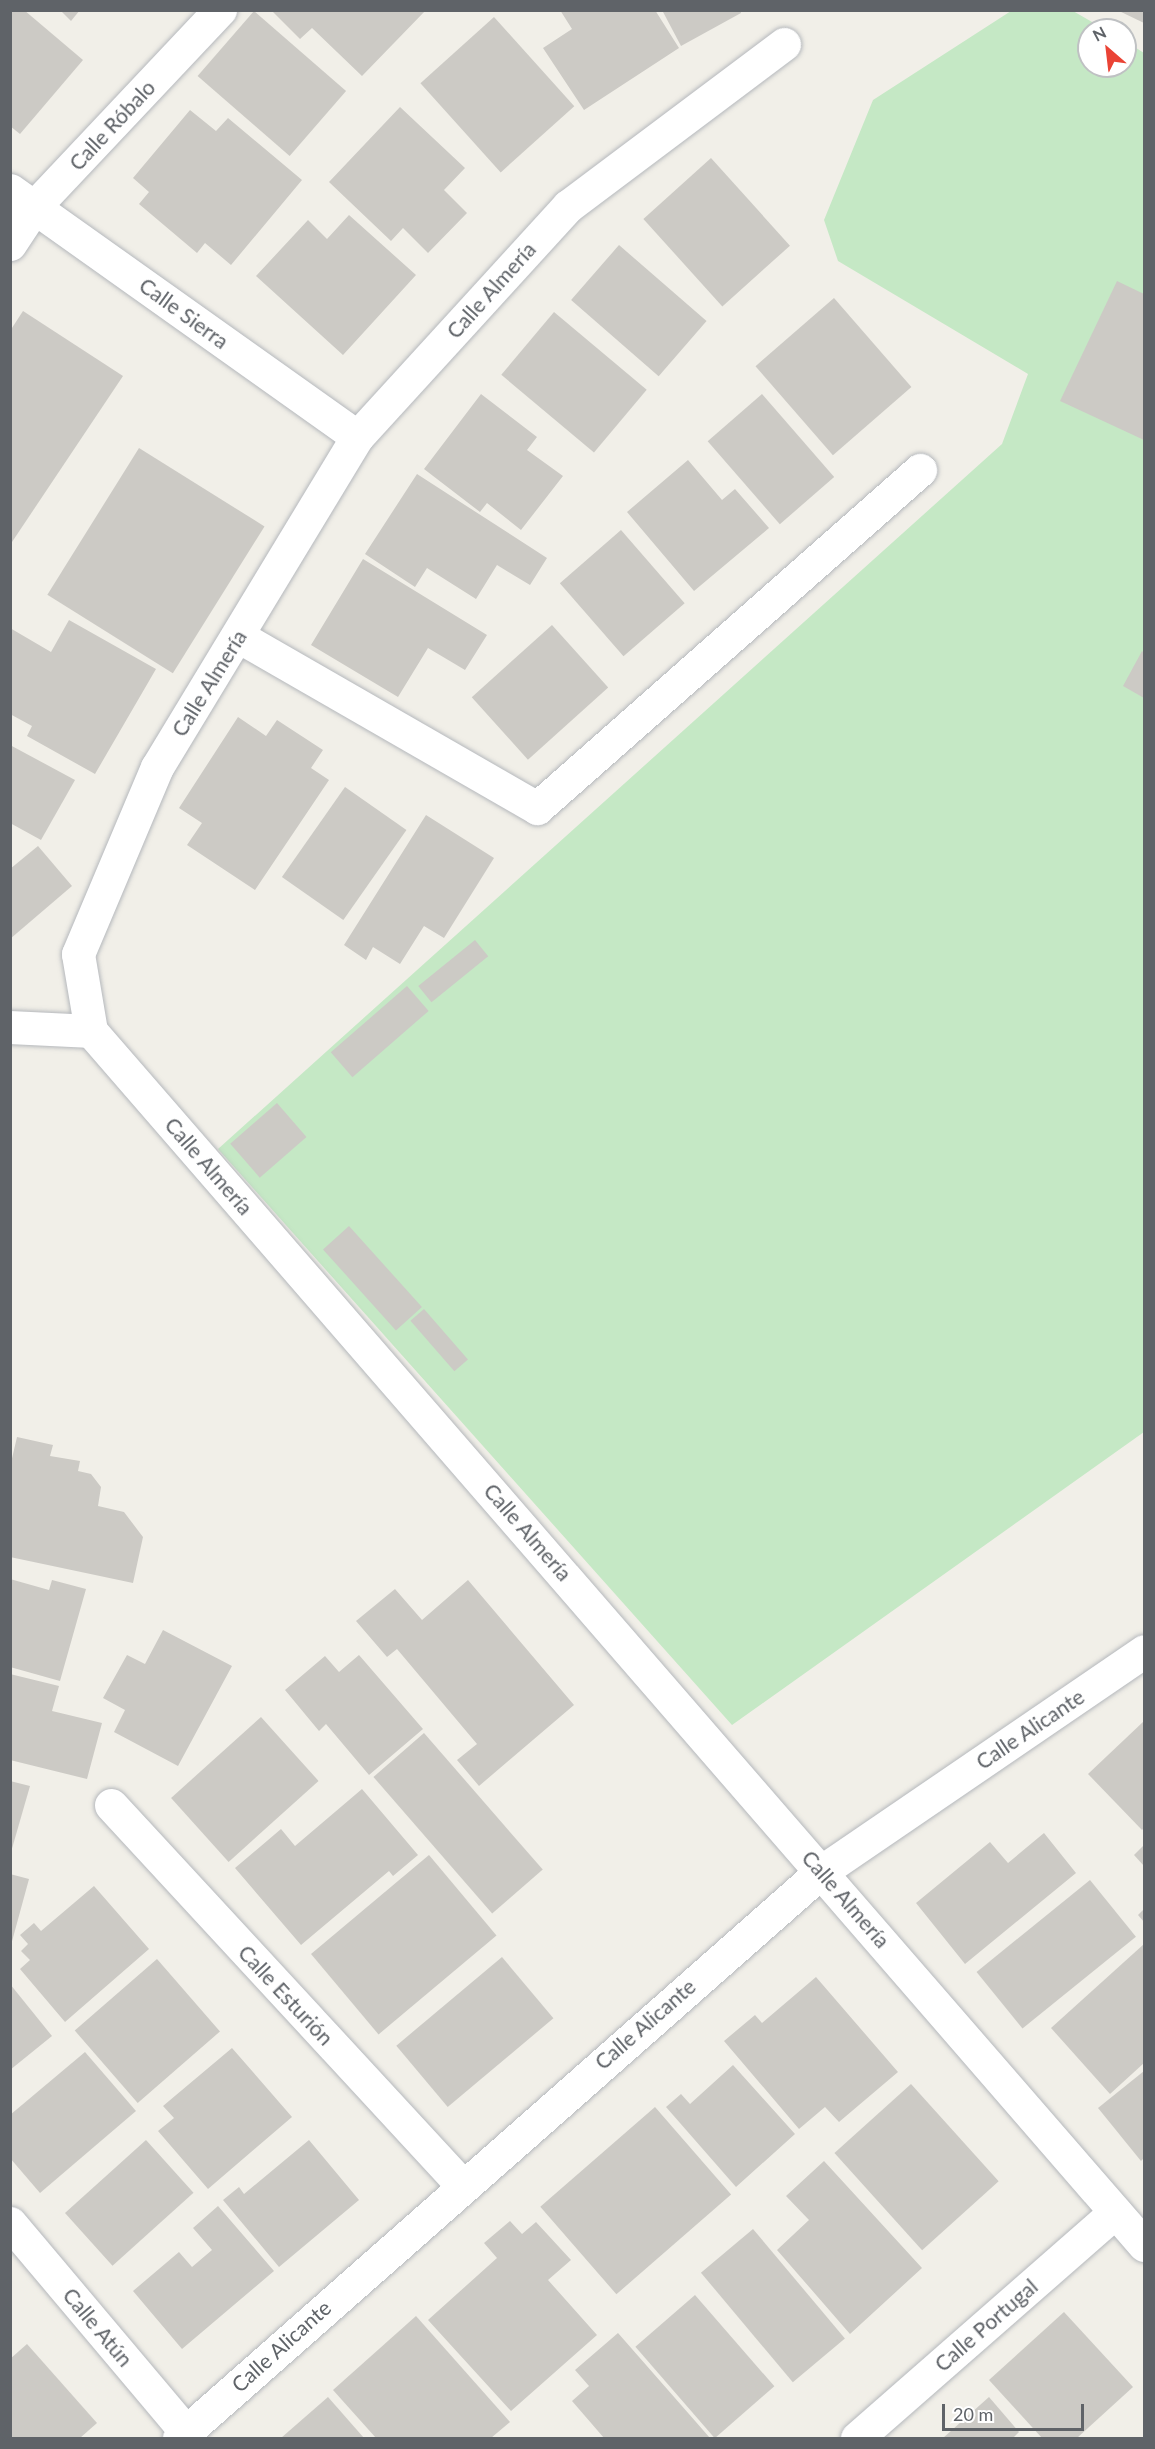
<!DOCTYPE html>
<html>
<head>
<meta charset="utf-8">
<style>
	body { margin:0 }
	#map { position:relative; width:1155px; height:2449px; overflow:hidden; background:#f1efe8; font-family:Lato,sans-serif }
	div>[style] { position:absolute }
	.green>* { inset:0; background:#c5e8c5 }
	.building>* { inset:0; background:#cccac5; transform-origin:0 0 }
	.roads { filter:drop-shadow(0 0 2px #b5b8bc) drop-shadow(0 0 2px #b5b8bc) }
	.street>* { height:33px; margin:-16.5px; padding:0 16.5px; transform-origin:16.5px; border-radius:16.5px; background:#fff }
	span { translate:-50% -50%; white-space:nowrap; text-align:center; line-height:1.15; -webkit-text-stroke:4.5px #fff; paint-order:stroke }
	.street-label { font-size:21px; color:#5f6368 }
	.frame { position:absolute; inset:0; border:12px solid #5f6368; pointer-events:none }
	.north { position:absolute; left:1077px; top:18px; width:60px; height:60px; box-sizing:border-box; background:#fff; border:2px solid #bfc1c3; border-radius:50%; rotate:332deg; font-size:16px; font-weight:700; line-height:24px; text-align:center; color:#5f6368 }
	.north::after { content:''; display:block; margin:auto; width:21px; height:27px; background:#ea4335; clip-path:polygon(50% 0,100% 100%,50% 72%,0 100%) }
	.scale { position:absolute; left:942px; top:2404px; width:142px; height:27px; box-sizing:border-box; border:3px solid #5f6368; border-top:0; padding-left:8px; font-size:18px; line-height:21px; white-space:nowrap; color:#5f6368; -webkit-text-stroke:4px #fff; paint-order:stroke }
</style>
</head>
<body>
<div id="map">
	<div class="green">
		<i style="clip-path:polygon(1011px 11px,1073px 11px,1106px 30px,1089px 30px,1089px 66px,1125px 66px,1125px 41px,1144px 53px,1144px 1432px,732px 1725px,218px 1149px,1002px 444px,1028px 374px,838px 261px,824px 220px,873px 100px)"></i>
	</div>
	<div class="building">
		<i style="clip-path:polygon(10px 10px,24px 10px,83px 60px,20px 134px,10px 126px)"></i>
		<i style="clip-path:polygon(60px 10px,80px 10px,71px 21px)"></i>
		<i style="clip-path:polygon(271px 10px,426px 10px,362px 76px,312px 28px,300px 39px)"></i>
		<i style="clip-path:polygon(560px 10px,655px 10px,679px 48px,584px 110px,543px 48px,572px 29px)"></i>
		<i style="clip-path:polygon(662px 10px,740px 10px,741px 13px,681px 46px)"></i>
		<i style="clip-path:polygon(1117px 10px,1144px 10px,1144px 23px)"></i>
		<i style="left:254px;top:11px;width:122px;height:86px;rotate:41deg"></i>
		<i style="left:494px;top:17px;width:120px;height:99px;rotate:48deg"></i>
		<i style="clip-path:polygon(400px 107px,465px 168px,444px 190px,467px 213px,428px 253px,403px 228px,391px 241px,329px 182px)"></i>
		<i style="clip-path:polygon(190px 110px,216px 131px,228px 118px,302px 180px,231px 265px,205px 243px,197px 253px,139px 204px,149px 192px,133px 178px)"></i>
		<i style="left:711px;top:158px;width:118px;height:91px;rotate:48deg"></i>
		<i style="clip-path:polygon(349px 215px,416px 275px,343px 355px,256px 276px,308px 220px,327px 239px)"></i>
		<i style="left:619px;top:245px;width:116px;height:73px;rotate:41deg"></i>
		<i style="clip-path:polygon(1117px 281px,1144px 294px,1144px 440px,1060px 401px)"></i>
		<i style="left:834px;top:298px;width:118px;height:104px;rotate:49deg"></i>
		<i style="clip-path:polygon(23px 311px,123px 376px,10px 545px,10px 331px)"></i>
		<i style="left:554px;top:312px;width:121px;height:82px;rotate:40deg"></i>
		<i style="clip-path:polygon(481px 394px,537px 437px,527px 450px,563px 476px,521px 530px,487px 503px,480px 512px,424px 469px)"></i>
		<i style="left:762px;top:394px;width:110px;height:72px;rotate:49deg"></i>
		<i style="left:139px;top:448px;width:148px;height:173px;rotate:32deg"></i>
		<i style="clip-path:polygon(688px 460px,722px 500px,735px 489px,769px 528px,694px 591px,627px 512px)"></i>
		<i style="clip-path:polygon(417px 474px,547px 558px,530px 585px,497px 565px,476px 599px,427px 568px,415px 587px,365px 554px)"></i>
		<i style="left:621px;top:530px;width:97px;height:81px;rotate:49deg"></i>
		<i style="clip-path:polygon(363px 559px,487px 635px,465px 670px,428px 648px,398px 697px,311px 645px)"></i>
		<i style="clip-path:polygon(69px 620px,156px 669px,95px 774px,27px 736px,32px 726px,10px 714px,10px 628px,51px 652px)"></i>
		<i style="left:552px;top:625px;width:84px;height:108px;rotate:48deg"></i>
		<i style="clip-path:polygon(1142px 651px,1144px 653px,1144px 698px,1123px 686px)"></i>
		<i style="clip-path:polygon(238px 717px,266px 736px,277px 720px,323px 750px,311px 768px,329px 780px,255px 890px,187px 845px,202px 823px,179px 808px)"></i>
		<i style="clip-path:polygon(10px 745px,75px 780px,41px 840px,10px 823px)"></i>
		<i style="left:345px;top:787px;width:75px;height:110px;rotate:35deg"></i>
		<i style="clip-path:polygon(426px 815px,494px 858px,444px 938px,424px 926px,400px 964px,373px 947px,366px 960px,344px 945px)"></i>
		<i style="clip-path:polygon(38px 846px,72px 886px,10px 939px,10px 869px)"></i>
		<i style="left:475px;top:940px;width:21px;height:73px;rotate:51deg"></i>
		<i style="left:407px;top:986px;width:33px;height:101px;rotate:49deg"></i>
		<i style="left:277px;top:1103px;width:45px;height:62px;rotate:49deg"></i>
		<i style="left:349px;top:1226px;width:109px;height:35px;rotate:48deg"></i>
		<i style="left:424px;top:1309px;width:67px;height:18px;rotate:49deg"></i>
		<i style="clip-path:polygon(17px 1437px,53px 1445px,50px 1456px,80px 1461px,78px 1471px,91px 1474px,101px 1487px,98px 1506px,124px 1512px,143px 1537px,133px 1583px,10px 1557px,10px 1467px)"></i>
		<i style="clip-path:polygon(10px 1579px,49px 1590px,52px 1580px,86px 1589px,60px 1681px,10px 1667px)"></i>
		<i style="clip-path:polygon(468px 1580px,574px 1705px,479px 1786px,457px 1760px,477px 1744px,397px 1649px,387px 1657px,356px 1621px,395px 1589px,422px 1620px)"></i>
		<i style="clip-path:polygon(163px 1630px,232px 1666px,178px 1766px,114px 1732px,125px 1710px,103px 1698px,127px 1655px,145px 1664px)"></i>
		<i style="clip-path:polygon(359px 1655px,423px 1729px,369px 1775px,326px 1724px,319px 1731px,285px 1690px,325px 1656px,339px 1672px)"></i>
		<i style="clip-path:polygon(10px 1674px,59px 1686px,52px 1711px,102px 1723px,87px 1779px,10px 1760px)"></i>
		<i style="left:261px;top:1717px;width:86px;height:121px;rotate:48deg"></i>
		<i style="clip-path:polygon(1144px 1721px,1144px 1828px,1142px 1830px,1088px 1774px)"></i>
		<i style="left:424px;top:1733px;width:181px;height:67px;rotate:49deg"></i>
		<i style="clip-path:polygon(10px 1781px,30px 1786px,11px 1852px,10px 1852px)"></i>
		<i style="clip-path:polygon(362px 1789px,418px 1855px,393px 1876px,389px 1871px,301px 1945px,235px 1868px,281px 1829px,295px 1846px)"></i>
		<i style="clip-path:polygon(1044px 1833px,1076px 1873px,965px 1964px,916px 1903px,990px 1842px,1008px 1863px)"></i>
		<i style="clip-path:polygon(1144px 1845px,1144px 1866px,1134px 1855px)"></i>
		<i style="left:429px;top:1855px;width:105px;height:154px;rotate:50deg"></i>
		<i style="clip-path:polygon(10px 1874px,29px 1879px,11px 1945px,10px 1945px)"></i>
		<i style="left:1090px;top:1880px;width:73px;height:146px;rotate:51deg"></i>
		<i style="clip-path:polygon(94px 1886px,149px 1949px,65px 2022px,20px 1969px,30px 1960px,21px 1951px,28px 1944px,20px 1935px,34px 1923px,41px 1931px)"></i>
		<i style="clip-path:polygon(1144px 1909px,1144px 1922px,1138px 1915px)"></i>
		<i style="clip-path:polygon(1144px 1944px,1144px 2063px,1110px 2094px,1051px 2028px)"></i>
		<i style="left:502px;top:1957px;width:80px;height:138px;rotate:50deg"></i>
		<i style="left:157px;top:1959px;width:96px;height:109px;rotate:49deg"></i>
		<i style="clip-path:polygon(816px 1977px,898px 2072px,839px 2122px,825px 2107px,799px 2129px,724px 2041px,755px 2015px,762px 2023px)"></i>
		<i style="clip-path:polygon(10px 1984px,52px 2036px,10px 2070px)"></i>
		<i style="clip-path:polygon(232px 2048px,292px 2117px,208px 2189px,158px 2131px,174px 2118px,163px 2106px)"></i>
		<i style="clip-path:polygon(85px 2052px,136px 2111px,40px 2193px,10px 2158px,10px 2115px)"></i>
		<i style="clip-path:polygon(733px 2065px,795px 2134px,736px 2187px,666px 2107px,681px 2094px,690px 2104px)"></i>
		<i style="clip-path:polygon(1144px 2071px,1144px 2158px,1141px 2161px,1098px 2108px)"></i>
		<i style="left:911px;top:2084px;width:131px;height:103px;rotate:48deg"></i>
		<i style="left:655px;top:2107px;width:116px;height:152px;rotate:49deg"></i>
		<i style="left:146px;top:2140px;width:71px;height:109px;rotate:48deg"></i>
		<i style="clip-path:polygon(309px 2140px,359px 2200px,279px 2267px,223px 2200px,239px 2187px,244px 2194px)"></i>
		<i style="clip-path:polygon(824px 2161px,922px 2268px,850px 2334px,777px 2250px,809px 2220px,786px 2196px)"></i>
		<i style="clip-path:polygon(218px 2206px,274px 2271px,182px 2349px,133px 2291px,179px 2252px,192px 2267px,212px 2250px,193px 2228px)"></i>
		<i style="clip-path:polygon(510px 2221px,522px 2234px,536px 2222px,571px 2260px,548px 2280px,597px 2335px,511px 2411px,428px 2320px,497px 2258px,484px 2243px)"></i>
		<i style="left:753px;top:2229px;width:143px;height:68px;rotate:50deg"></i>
		<i style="left:695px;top:2295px;width:121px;height:79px;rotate:49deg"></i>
		<i style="clip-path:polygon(1064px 2312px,1133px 2387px,1077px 2438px,1042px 2438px,989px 2380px)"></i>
		<i style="clip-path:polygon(416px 2316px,510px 2422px,491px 2438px,376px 2438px,333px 2390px)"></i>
		<i style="clip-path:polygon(618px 2333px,710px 2438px,604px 2438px,572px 2401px,589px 2386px,575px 2370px)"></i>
		<i style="clip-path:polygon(27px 2344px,97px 2423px,80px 2438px,10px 2438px,10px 2359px)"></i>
		<i style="clip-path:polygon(328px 2397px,364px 2438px,281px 2438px)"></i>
		<i style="clip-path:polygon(989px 2397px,1019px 2432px,1013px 2438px,943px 2438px)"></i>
	</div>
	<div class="roads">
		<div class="street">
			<i style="left:784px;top:44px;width:270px;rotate:143.1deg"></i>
			<i style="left:568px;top:206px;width:313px;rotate:132.4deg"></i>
			<i style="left:357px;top:437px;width:386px;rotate:121.2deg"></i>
			<i style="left:157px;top:767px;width:203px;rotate:112.9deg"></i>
			<i style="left:78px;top:954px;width:78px;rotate:80.4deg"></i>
			<i style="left:91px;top:1031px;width:1607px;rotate:49.06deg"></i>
			<i style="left:10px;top:190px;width:426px;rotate:35.4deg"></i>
			<i style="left:10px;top:244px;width:45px;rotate:-56.7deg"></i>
			<i style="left:35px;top:206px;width:270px;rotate:-46.7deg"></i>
			<i style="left:238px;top:636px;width:345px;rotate:29.9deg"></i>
			<i style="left:537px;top:808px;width:511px;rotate:-41.43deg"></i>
			<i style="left:10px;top:1027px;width:81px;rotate:2.8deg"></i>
			<i style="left:111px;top:1805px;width:516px;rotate:47.28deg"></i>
			<i style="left:10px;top:2223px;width:273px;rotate:49.9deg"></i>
			<i style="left:179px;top:2438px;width:857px;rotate:-41.41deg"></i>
			<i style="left:822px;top:1871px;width:390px;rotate:-34.3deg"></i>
			<i style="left:857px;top:2438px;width:343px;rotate:-41.2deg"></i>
		</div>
	</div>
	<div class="street-label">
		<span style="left:112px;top:125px;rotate:-47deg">Calle Róbalo</span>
		<span style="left:491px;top:290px;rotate:-48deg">Calle Almería</span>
		<span style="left:184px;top:313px;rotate:36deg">Calle Sierra</span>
		<span style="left:209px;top:683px;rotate:-58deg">Calle Almería</span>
		<span style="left:209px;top:1166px;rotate:49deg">Calle Almería</span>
		<span style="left:528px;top:1532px;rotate:49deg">Calle Almería</span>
		<span style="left:1030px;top:1729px;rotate:-34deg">Calle Alicante</span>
		<span style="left:846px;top:1899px;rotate:49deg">Calle Almería</span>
		<span style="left:286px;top:1995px;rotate:47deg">Calle Esturión</span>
		<span style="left:645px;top:2024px;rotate:-41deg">Calle Alicante</span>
		<span style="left:986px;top:2325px;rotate:-41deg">Calle Portugal</span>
		<span style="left:98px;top:2327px;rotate:50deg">Calle Atún</span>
		<span style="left:281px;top:2346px;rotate:-42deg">Calle Alicante</span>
	</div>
	<div class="frame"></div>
	<div class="north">N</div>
	<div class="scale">20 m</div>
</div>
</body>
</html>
